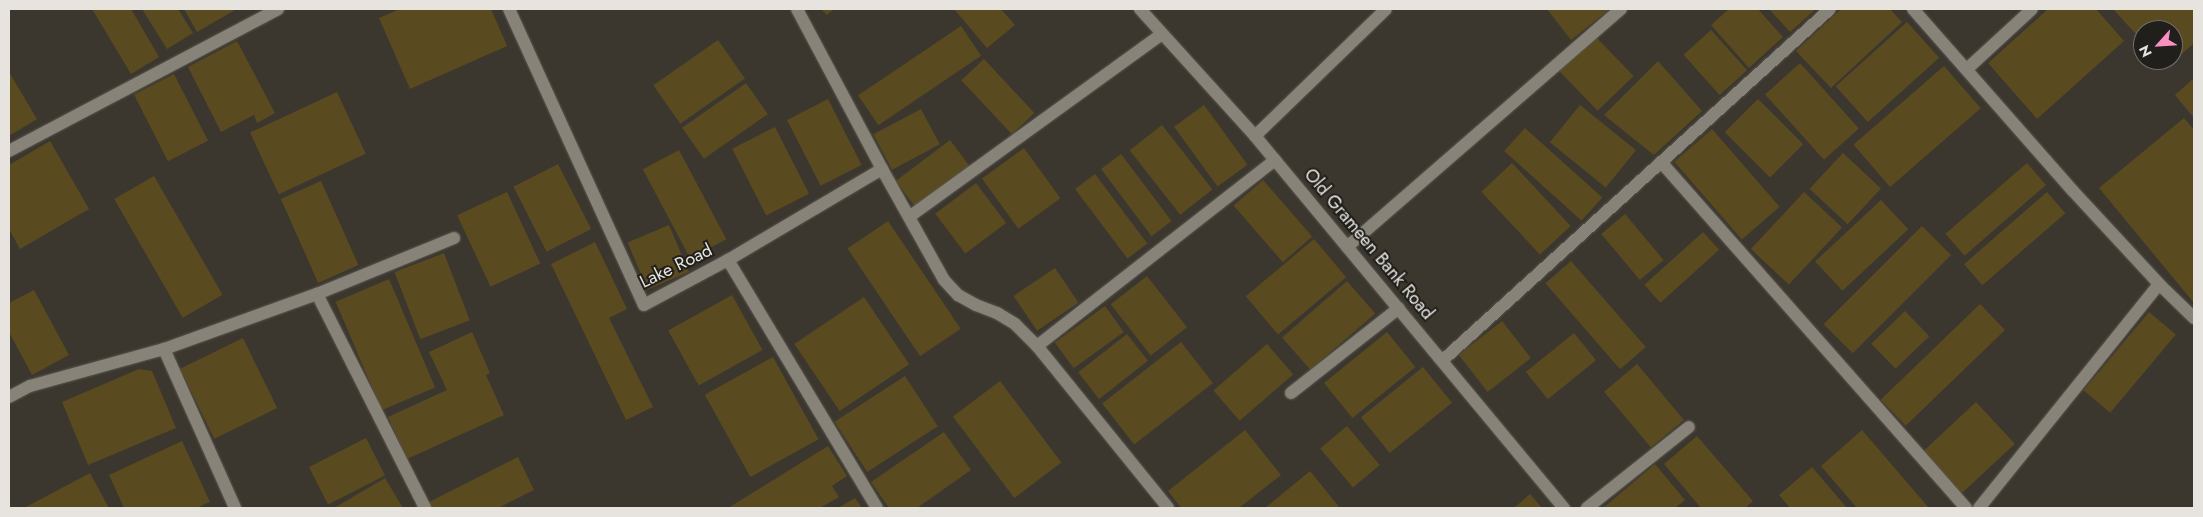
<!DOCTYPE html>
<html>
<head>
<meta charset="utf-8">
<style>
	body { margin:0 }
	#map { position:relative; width:2203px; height:517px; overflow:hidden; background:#3b372f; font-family:Jost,sans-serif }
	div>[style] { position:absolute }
	.building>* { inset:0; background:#5a4a1f; transform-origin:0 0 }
	.roads { filter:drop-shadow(0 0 1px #59564f) drop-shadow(0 0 1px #59564f) }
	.minor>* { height:12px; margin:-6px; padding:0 6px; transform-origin:6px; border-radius:6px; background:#878379 }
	span { translate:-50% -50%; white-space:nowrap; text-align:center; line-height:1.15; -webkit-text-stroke:4px #201f1b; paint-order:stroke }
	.street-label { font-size:18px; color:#e7e4df }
	.frame { position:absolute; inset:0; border:10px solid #e7e4df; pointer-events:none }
	.north { position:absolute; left:2133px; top:20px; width:50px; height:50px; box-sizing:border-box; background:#201f1b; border:1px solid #706e69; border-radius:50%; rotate:244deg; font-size:14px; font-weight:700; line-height:20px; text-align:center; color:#e7e4df }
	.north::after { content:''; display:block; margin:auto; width:18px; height:22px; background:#fc8fc2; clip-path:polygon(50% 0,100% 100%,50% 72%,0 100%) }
</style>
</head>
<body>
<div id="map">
	<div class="building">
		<i style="clip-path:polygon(92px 9px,131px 9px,159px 57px,131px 74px)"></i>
		<i style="clip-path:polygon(142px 9px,178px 9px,193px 33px,167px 49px)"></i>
		<i style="clip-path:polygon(184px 9px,234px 9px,235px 10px,197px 32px)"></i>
		<i style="clip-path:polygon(400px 9px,491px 9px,507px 46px,410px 89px,379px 18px)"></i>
		<i style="clip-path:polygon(821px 9px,834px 9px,827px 15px)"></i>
		<i style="clip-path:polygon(954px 9px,1001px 9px,1015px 25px,987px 48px)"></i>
		<i style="clip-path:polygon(1547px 9px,1610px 9px,1571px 40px)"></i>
		<i style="clip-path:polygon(1729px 9px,1758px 9px,1783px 37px,1749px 68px,1711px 25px)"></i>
		<i style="clip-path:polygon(1769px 9px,1816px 9px,1790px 32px)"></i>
		<i style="clip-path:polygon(1841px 9px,1890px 9px,1902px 22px,1831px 88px,1796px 51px)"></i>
		<i style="clip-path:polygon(2048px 9px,2096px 9px,2124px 41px,2037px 119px,1988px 63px)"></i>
		<i style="clip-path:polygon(2113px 9px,2194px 9px,2194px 43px,2166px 68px,2158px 60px,2173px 60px,2173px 30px,2143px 30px,2143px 42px)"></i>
		<i style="left:1907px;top:22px;width:48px;height:96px;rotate:48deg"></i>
		<i style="left:961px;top:26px;width:36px;height:124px;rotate:56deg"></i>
		<i style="left:1711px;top:30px;width:54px;height:37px;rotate:48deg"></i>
		<i style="left:1594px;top:35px;width:57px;height:50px;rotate:46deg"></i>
		<i style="left:718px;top:40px;width:47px;height:79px;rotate:55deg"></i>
		<i style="clip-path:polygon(237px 41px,275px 113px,257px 123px,254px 115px,221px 132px,188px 67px)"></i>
		<i style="left:984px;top:59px;width:74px;height:31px;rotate:47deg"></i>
		<i style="clip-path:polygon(1658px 61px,1702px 111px,1654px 155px,1604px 115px)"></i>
		<i style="left:1800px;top:63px;width:88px;height:47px;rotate:48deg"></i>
		<i style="left:1944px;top:66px;width:56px;height:120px;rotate:49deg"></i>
		<i style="clip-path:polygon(9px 72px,37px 119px,9px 136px)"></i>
		<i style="left:174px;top:74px;width:75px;height:45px;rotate:63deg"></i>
		<i style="clip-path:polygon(2194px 78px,2194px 118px,2175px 95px)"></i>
		<i style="left:746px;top:83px;width:38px;height:78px;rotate:55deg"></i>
		<i style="left:337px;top:92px;width:68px;height:96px;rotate:65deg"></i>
		<i style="left:828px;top:99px;width:74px;height:46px;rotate:63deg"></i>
		<i style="left:1758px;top:99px;width:64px;height:47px;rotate:45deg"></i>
		<i style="left:1204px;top:105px;width:74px;height:37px;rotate:54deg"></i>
		<i style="left:1580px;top:105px;width:72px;height:48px;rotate:39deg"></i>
		<i style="left:921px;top:109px;width:40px;height:54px;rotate:62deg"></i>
		<i style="clip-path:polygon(2184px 118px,2194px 130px,2194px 303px,2099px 188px)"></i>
		<i style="left:1162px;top:125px;width:82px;height:41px;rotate:52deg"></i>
		<i style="left:775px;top:127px;width:75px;height:48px;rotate:63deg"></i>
		<i style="left:1525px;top:128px;width:104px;height:31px;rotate:42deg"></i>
		<i style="left:1712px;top:129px;width:103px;height:50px;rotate:49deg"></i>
		<i style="left:950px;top:140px;width:34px;height:68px;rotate:53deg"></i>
		<i style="clip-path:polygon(50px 141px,89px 209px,20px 249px,9px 229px,9px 165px)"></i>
		<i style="left:1024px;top:148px;width:62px;height:52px;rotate:54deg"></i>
		<i style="left:679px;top:150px;width:101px;height:41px;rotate:62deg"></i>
		<i style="left:1843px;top:153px;width:52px;height:49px;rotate:43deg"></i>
		<i style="left:1121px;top:154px;width:84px;height:25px;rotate:53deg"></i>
		<i style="left:1512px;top:163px;width:86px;height:42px;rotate:47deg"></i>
		<i style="left:2027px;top:163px;width:29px;height:108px;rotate:49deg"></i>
		<i style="left:558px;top:164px;width:73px;height:50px;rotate:63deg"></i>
		<i style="left:1095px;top:174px;width:87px;height:25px;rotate:53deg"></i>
		<i style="left:154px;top:176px;width:137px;height:46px;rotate:60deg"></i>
		<i style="left:1263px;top:180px;width:75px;height:39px;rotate:49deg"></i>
		<i style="left:321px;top:181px;width:92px;height:44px;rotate:66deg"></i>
		<i style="left:976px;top:183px;width:50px;height:51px;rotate:53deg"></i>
		<i style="left:507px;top:192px;width:79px;height:55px;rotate:65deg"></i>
		<i style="left:1804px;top:192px;width:52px;height:78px;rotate:43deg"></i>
		<i style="left:2047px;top:192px;width:28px;height:110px;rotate:49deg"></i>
		<i style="left:1881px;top:200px;width:40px;height:90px;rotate:47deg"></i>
		<i style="left:1625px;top:214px;width:60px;height:31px;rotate:50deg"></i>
		<i style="left:888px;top:221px;width:130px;height:49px;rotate:56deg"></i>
		<i style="left:669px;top:225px;width:51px;height:45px;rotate:67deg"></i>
		<i style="left:1922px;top:226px;width:41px;height:139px;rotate:45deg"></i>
		<i style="left:1703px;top:232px;width:24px;height:79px;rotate:48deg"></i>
		<i style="left:1314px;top:239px;width:50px;height:89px;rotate:50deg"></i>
		<i style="clip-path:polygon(595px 242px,627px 309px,609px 318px,653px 407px,626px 420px,551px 264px)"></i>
		<i style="left:444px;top:253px;width:72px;height:53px;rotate:69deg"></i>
		<i style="left:1571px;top:261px;width:114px;height:34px;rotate:49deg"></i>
		<i style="left:1055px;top:268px;width:42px;height:50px;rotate:56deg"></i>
		<i style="left:1147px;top:276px;width:65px;height:46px;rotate:52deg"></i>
		<i style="left:389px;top:279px;width:118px;height:58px;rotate:67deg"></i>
		<i style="left:1347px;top:281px;width:43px;height:86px;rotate:49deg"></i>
		<i style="clip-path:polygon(34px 290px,69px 355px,32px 375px,9px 332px,9px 303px)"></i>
		<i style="left:732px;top:295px;width:63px;height:73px;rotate:61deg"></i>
		<i style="left:864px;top:297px;width:81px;height:84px;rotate:56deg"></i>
		<i style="left:1980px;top:304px;width:36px;height:138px;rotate:46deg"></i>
		<i style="left:1105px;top:306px;width:32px;height:62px;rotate:54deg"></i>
		<i style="left:1905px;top:311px;width:35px;height:47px;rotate:46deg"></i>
		<i style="left:2149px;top:312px;width:35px;height:102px;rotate:40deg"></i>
		<i style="left:1502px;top:321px;width:47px;height:55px;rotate:52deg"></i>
		<i style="clip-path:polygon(472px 332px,490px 373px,486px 375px,504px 415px,407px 459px,388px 417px,447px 390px,429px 352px)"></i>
		<i style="left:1387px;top:332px;width:45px;height:81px;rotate:51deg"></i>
		<i style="left:1574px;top:333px;width:35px;height:62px;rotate:51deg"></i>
		<i style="left:1127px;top:334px;width:34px;height:62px;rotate:52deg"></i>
		<i style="left:243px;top:338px;width:78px;height:70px;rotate:64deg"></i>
		<i style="left:1181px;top:342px;width:52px;height:100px;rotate:52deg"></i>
		<i style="left:1267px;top:344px;width:40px;height:71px;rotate:49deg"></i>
		<i style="left:773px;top:357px;width:94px;height:78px;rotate:61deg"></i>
		<i style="left:1637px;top:364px;width:73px;height:43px;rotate:50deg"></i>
		<i style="left:1423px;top:367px;width:46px;height:80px;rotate:51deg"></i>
		<i style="clip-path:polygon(139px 369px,152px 371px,176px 428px,88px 465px,62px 402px)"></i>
		<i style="left:905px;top:376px;width:60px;height:84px;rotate:57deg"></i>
		<i style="left:1000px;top:381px;width:102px;height:59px;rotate:53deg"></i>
		<i style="left:1976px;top:402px;width:57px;height:74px;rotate:47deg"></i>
		<i style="left:1347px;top:426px;width:51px;height:35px;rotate:50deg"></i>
		<i style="clip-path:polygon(1245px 430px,1281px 475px,1239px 508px,1181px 508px,1168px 491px)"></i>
		<i style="clip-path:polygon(1862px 430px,1929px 508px,1857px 508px,1821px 466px)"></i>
		<i style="clip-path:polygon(944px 432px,971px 470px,917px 508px,889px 508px,871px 482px)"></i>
		<i style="clip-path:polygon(1697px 436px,1753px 501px,1745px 508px,1701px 508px,1664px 464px)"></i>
		<i style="left:366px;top:438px;width:42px;height:64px;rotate:63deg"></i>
		<i style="clip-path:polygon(182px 441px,210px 502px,196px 508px,124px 508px,109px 475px)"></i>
		<i style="clip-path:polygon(828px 446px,847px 476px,832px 486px,839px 497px,820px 508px,728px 508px)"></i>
		<i style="clip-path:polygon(518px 457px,534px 490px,498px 508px,430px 508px,427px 503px)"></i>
		<i style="clip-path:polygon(1655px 464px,1685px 500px,1675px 508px,1603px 508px)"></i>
		<i style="clip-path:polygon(1812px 467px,1847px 508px,1790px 508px,1779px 495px)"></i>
		<i style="clip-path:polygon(1310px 471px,1340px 508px,1265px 508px)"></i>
		<i style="clip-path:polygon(90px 473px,109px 508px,24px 508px)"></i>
		<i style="clip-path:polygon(385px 478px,403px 508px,334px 508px)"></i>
		<i style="clip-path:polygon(1530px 494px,1542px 508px,1514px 508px)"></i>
		<i style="clip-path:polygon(855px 498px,862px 508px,838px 508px)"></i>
	</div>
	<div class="roads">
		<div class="minor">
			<i style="left:509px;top:9px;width:325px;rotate:65.5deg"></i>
			<i style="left:644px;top:305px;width:95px;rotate:-28.2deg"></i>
			<i style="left:728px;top:260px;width:289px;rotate:59deg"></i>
			<i style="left:797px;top:9px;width:181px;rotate:62deg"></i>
			<i style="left:882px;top:169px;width:127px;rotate:60.8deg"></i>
			<i style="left:944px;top:280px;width:21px;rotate:47deg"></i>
			<i style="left:958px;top:295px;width:21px;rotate:29deg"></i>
			<i style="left:976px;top:305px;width:22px;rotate:21deg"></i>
			<i style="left:997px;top:313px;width:21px;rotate:31deg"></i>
			<i style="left:1015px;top:324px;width:31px;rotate:45deg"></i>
			<i style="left:1037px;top:346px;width:208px;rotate:51deg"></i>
			<i style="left:1140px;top:9px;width:171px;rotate:47.8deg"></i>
			<i style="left:1255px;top:136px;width:484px;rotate:50.3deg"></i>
			<i style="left:1913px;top:9px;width:242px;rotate:48.7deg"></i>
			<i style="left:2073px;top:191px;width:127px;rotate:47.2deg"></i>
			<i style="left:2159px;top:284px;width:49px;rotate:44.2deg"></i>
			<i style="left:1967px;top:69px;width:88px;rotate:-42.7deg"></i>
			<i style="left:1255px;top:136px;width:182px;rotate:-44.1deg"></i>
			<i style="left:9px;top:151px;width:304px;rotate:-27.8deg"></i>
			<i style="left:1661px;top:162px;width:461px;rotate:48.6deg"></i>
			<i style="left:909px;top:217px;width:312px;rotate:-35.9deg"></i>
			<i style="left:1347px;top:247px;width:363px;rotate:-41deg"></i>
			<i style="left:728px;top:260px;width:179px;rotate:-30.6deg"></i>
			<i style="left:317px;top:294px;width:240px;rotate:63.2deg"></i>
			<i style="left:1037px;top:346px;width:302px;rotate:-38deg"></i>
			<i style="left:164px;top:349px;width:174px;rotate:65.9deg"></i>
			<i style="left:1443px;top:360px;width:522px;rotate:-42.21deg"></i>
			<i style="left:1291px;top:393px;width:137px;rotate:-38.2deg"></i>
			<i style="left:9px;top:397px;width:24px;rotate:-28deg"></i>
			<i style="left:30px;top:386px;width:139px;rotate:-15.4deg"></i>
			<i style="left:164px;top:349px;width:163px;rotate:-19.8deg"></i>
			<i style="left:317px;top:294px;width:148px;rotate:-22.2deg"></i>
			<i style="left:1587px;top:508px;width:130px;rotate:-38.5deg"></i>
			<i style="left:1979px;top:508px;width:287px;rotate:-51.2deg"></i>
		</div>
	</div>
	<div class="street-label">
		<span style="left:1369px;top:244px;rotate:50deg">Old Grameen Bank Road</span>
		<span style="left:676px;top:266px;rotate:-26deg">Lake Road</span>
	</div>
	<div class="frame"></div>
	<div class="north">N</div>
</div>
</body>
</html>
